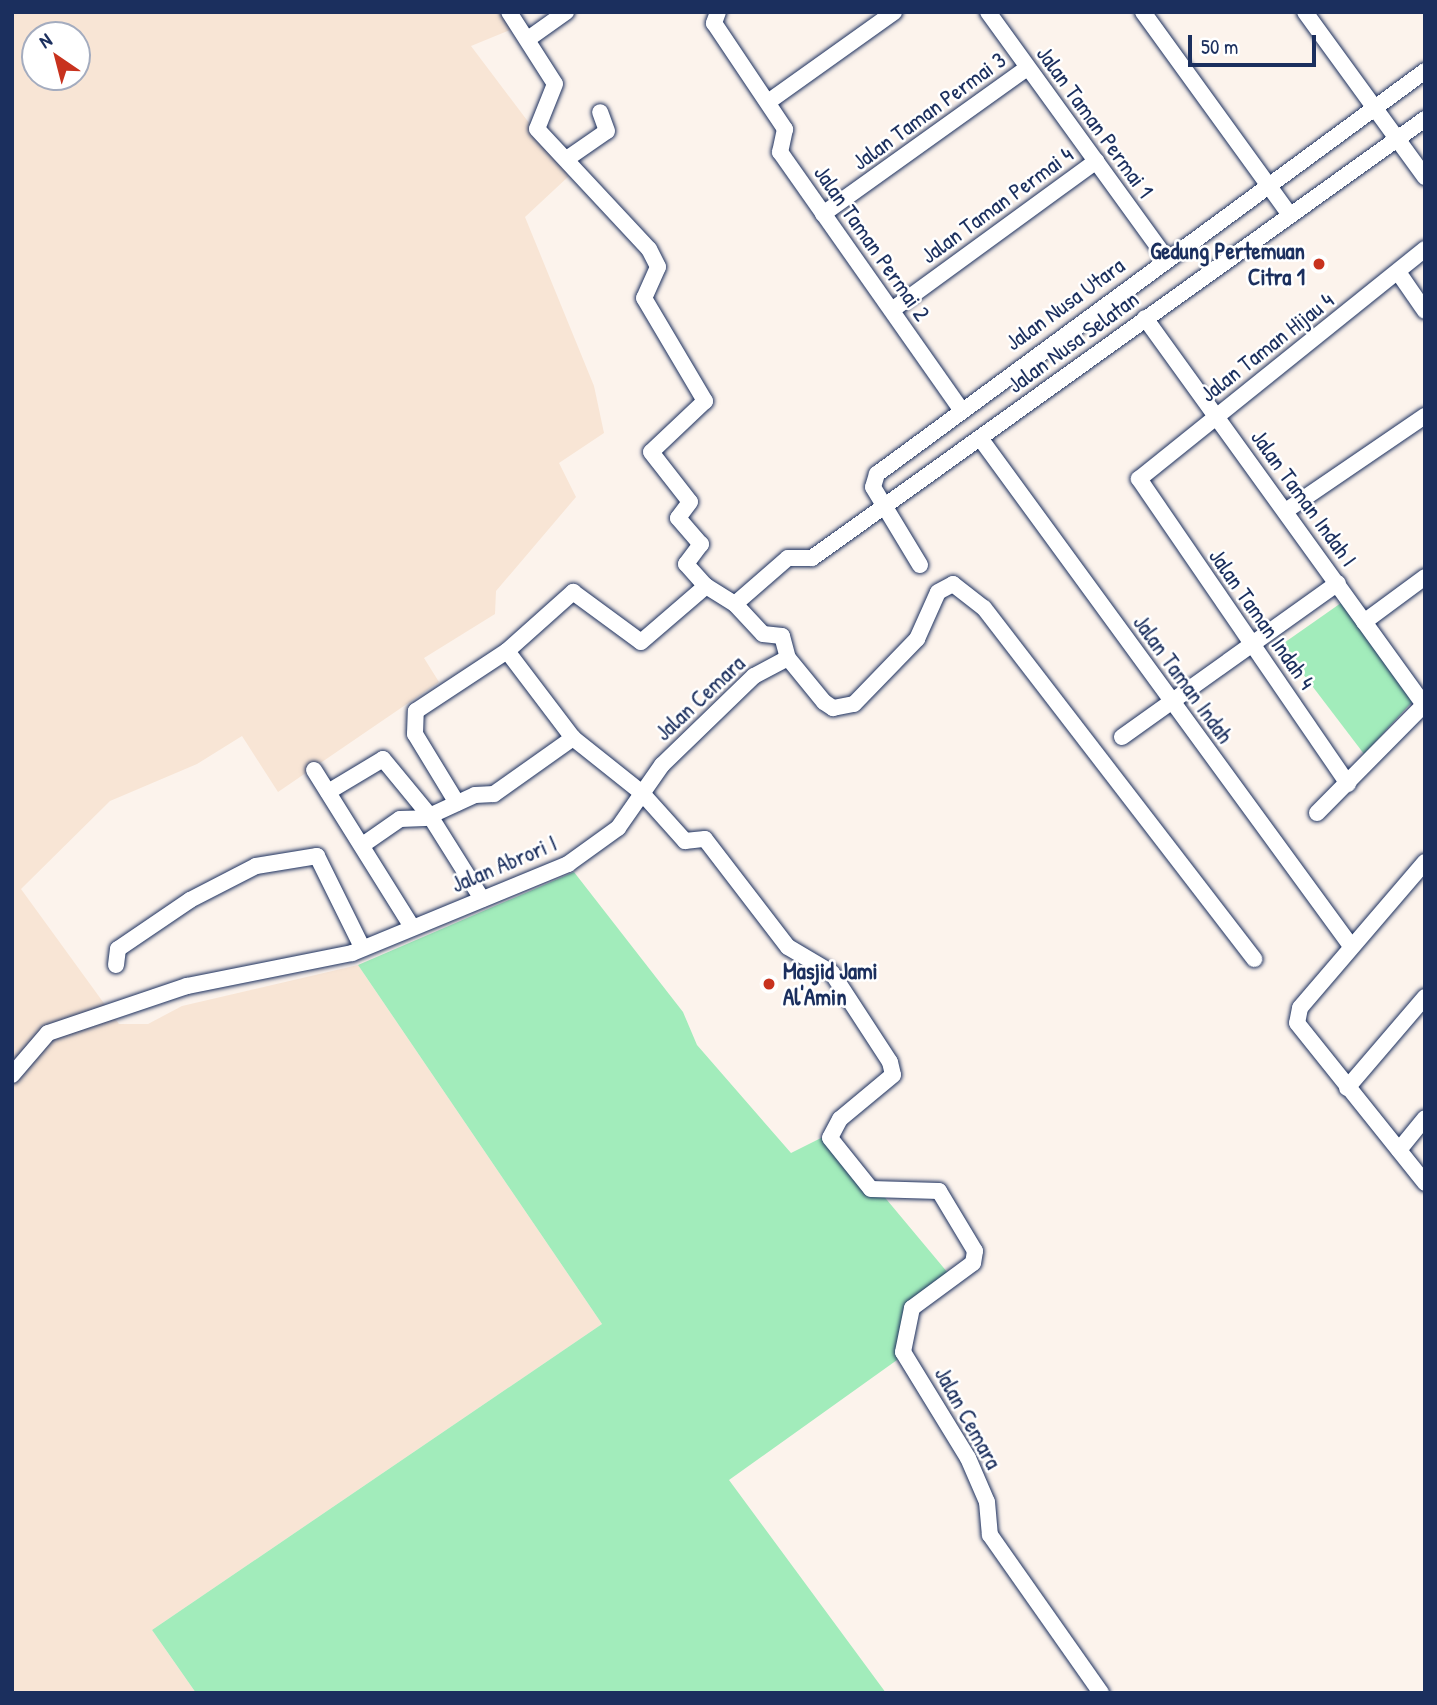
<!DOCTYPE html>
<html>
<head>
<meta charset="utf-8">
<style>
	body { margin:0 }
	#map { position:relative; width:1437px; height:1705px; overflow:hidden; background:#fcf3ec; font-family:"Patrick Hand",sans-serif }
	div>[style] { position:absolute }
	.built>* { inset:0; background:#f8e5d5 }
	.green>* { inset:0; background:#a2ecbb }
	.roads { filter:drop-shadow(0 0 2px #1b2f5e) drop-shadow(0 0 2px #1b2f5e) }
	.minor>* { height:16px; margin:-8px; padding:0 8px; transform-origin:8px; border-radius:8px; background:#fff }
	.dots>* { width:19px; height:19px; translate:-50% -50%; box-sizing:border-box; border:4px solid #fff; border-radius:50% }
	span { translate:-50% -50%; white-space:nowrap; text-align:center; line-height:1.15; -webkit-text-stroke:5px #fff; paint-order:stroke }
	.street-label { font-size:23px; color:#1b2f5e }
	.poi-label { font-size:23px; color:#1b2f5e; font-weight:700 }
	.right { translate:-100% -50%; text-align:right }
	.left { translate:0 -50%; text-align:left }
	.frame { position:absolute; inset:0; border:14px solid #1b2f5e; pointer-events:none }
	.north { position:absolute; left:21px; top:21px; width:70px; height:70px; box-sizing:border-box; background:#fff; border:2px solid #a4acbf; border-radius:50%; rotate:325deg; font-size:19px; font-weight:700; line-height:28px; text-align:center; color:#1b2f5e }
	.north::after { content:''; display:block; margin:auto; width:24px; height:32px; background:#c8321e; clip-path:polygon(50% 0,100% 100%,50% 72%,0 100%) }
	.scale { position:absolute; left:1188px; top:35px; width:128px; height:32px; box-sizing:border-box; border:4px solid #1b2f5e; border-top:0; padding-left:9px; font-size:21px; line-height:24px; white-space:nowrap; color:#1b2f5e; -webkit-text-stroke:5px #fff; paint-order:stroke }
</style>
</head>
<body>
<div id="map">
	<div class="built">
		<i style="clip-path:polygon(evenodd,12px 12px,506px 12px,517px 27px,471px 46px,569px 176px,525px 217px,594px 386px,604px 433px,559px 463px,576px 497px,496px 591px,495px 614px,424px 658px,439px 682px,278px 792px,242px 736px,197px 764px,110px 801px,21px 889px,119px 1024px,148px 1024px,182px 1006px,358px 965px,602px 1324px,152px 1630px,196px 1693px,12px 1693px,12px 12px,35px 35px,77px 35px,77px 77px,35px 77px,35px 35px)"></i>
	</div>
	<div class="green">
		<i style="clip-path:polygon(1341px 603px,1412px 702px,1364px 754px,1281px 645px)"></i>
		<i style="clip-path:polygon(574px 872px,683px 1012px,697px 1045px,791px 1153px,831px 1133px,948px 1273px,905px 1308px,897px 1360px,729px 1480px,886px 1693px,196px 1693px,152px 1630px,602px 1324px,358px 965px)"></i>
	</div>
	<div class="roads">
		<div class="minor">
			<i style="left:509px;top:12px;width:85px;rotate:57.4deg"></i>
			<i style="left:555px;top:84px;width:48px;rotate:111.8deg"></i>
			<i style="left:537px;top:129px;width:164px;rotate:47deg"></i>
			<i style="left:649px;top:249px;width:20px;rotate:63deg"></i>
			<i style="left:658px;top:267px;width:34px;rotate:114deg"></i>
			<i style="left:644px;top:298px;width:120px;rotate:59.4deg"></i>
			<i style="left:705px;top:401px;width:74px;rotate:136.6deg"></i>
			<i style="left:651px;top:452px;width:63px;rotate:52deg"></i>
			<i style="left:690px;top:502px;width:20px;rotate:127deg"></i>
			<i style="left:678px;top:518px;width:35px;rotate:49deg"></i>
			<i style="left:701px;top:544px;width:25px;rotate:127deg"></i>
			<i style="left:686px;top:564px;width:30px;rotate:48deg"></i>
			<i style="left:718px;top:12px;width:12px;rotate:110deg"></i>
			<i style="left:714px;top:23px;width:128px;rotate:56.2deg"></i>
			<i style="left:785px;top:129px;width:24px;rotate:102deg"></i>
			<i style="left:780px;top:152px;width:313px;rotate:54.9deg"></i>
			<i style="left:988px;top:12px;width:304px;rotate:54.1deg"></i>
			<i style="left:1143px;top:12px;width:251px;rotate:54.1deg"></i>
			<i style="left:1305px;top:12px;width:204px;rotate:54deg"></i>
			<i style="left:528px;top:39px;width:47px;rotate:-35.4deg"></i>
			<i style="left:768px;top:102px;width:155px;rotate:-35.5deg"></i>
			<i style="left:568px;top:158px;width:47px;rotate:-34.7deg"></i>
			<i style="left:607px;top:131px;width:20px;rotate:-110deg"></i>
			<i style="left:823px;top:214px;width:251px;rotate:-35.6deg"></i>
			<i style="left:1398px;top:272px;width:47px;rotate:55.3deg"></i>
			<i style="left:892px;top:310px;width:253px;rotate:-36.1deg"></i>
			<i style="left:1145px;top:318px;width:478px;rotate:54.2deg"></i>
			<i style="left:980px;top:438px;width:629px;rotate:53.86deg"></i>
			<i style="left:1287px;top:510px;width:167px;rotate:-34.3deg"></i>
			<i style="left:920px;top:565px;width:91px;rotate:-121.1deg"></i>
			<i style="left:873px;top:487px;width:14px;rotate:-73deg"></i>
			<i style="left:877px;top:474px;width:680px;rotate:-36.33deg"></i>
			<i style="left:735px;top:604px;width:41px;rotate:47deg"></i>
			<i style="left:763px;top:634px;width:19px;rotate:6deg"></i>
			<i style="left:782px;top:636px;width:23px;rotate:75deg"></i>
			<i style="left:1364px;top:622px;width:76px;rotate:-36.4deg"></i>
			<i style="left:507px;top:651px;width:109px;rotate:52.8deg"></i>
			<i style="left:573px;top:738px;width:87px;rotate:38.5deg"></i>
			<i style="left:641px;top:792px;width:66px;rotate:48.1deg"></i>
			<i style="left:685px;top:841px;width:20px;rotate:-6deg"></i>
			<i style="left:705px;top:839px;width:136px;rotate:52.5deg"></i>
			<i style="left:788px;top:947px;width:51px;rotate:30.6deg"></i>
			<i style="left:832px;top:973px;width:106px;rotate:56.9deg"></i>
			<i style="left:890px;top:1062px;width:13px;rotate:77deg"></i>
			<i style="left:893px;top:1075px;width:69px;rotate:140.3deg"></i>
			<i style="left:840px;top:1119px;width:21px;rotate:118deg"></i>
			<i style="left:830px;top:1138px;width:65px;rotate:51.2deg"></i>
			<i style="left:871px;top:1189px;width:68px;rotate:1.7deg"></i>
			<i style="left:939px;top:1191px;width:70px;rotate:59deg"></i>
			<i style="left:975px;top:1251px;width:12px;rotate:99deg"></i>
			<i style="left:973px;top:1263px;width:76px;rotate:143.6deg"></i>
			<i style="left:912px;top:1308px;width:45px;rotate:101.6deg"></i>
			<i style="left:903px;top:1352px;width:124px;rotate:58.5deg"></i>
			<i style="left:968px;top:1458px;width:48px;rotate:66.6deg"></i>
			<i style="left:987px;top:1502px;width:33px;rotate:85deg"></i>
			<i style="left:990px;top:1535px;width:193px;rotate:54.9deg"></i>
			<i style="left:1122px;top:737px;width:265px;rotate:-35.5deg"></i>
			<i style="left:314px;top:770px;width:183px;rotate:58deg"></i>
			<i style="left:1348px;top:784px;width:370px;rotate:-124.4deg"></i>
			<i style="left:1139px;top:479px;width:367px;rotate:-38.8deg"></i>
			<i style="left:328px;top:792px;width:64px;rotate:-31deg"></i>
			<i style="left:383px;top:759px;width:74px;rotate:50.5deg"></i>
			<i style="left:430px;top:816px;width:98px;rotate:57.9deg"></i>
			<i style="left:457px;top:803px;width:81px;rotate:-121.3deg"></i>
			<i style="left:415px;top:734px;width:23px;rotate:-88deg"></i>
			<i style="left:416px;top:711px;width:109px;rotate:-33.4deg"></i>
			<i style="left:507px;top:651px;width:89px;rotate:-41.8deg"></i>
			<i style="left:573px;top:592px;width:84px;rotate:36.3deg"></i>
			<i style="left:641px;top:642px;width:86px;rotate:-40.7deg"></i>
			<i style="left:706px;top:586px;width:34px;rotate:32deg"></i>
			<i style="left:735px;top:604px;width:70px;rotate:-41deg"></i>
			<i style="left:788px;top:558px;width:24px"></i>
			<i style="left:812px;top:558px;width:754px;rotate:-35.61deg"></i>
			<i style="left:1317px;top:813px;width:152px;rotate:-45.3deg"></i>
			<i style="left:364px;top:844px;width:44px;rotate:-34.8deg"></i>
			<i style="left:400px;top:819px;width:25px;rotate:-2deg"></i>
			<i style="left:425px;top:818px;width:55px;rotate:-24.7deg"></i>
			<i style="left:475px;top:795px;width:19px;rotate:-3deg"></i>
			<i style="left:494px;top:794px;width:97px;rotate:-35.3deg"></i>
			<i style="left:1425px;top:862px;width:192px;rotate:130.6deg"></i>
			<i style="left:1300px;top:1008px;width:15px;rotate:101deg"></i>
			<i style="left:1297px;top:1023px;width:205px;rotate:51.3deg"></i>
			<i style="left:116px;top:965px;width:16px;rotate:-83deg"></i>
			<i style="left:118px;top:949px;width:87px;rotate:-34.2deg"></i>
			<i style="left:190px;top:900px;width:74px;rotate:-27.3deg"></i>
			<i style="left:256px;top:866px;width:62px;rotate:-9.3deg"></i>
			<i style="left:317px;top:856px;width:102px;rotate:63.7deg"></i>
			<i style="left:12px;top:1075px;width:55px;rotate:-49.4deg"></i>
			<i style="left:48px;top:1033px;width:147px;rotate:-18.7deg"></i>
			<i style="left:187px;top:986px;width:168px;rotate:-11.3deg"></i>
			<i style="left:352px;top:953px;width:234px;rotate:-22.4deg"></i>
			<i style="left:568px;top:864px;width:62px;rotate:-35.8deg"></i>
			<i style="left:618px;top:828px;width:77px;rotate:-55.1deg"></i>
			<i style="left:662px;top:765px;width:128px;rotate:-44.1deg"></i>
			<i style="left:754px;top:676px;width:38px;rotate:-28deg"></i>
			<i style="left:788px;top:658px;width:57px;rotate:50.7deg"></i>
			<i style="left:824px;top:702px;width:11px;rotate:34deg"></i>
			<i style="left:833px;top:708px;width:21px;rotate:-11deg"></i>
			<i style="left:854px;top:704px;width:91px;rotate:-45.9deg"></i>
			<i style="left:917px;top:639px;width:51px;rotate:-65.9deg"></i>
			<i style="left:938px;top:592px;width:17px;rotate:-28deg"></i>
			<i style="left:953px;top:584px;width:39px;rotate:38deg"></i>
			<i style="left:984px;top:608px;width:443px;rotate:52.4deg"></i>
			<i style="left:1347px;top:1088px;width:120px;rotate:-49.4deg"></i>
			<i style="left:1399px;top:1150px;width:41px;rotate:-50.9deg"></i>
		</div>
	</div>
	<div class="dots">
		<i style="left:1319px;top:264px;background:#c8321e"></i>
		<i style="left:769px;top:984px;background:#c8321e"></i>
	</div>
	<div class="street-label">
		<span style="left:929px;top:111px;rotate:-36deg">Jalan Taman Permai 3</span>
		<span style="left:1095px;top:122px;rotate:54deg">Jalan Taman Permai 1</span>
		<span style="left:997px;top:205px;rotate:-36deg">Jalan Taman Permai 4</span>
		<span style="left:872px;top:243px;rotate:55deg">Jalan Taman Permai 2</span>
		<span style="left:1065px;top:304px;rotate:-36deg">Jalan Nusa Utara</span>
		<span style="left:1073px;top:342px;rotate:-36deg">Jalan Nusa Selatan</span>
		<span style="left:1267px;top:347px;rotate:-38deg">Jalan Taman Hijau 4</span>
		<span style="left:1304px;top:498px;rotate:54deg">Jalan Taman Indah I</span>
		<span style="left:1262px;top:619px;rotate:55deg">Jalan Taman Indah 4</span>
		<span style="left:1183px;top:679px;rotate:54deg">Jalan Taman Indah</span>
		<span style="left:700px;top:698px;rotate:-43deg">Jalan Cemara</span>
		<span style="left:504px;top:864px;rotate:-23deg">Jalan Abrori I</span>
		<span style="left:968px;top:1418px;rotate:61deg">Jalan Cemara</span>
	</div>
	<div class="poi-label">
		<span class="right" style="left:1305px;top:264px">Gedung Pertemuan<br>Citra 1</span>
		<span class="left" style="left:783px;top:984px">Masjid Jami<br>Al'Amin</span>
	</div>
	<div class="frame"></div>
	<div class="north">N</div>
	<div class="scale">50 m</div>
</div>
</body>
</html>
